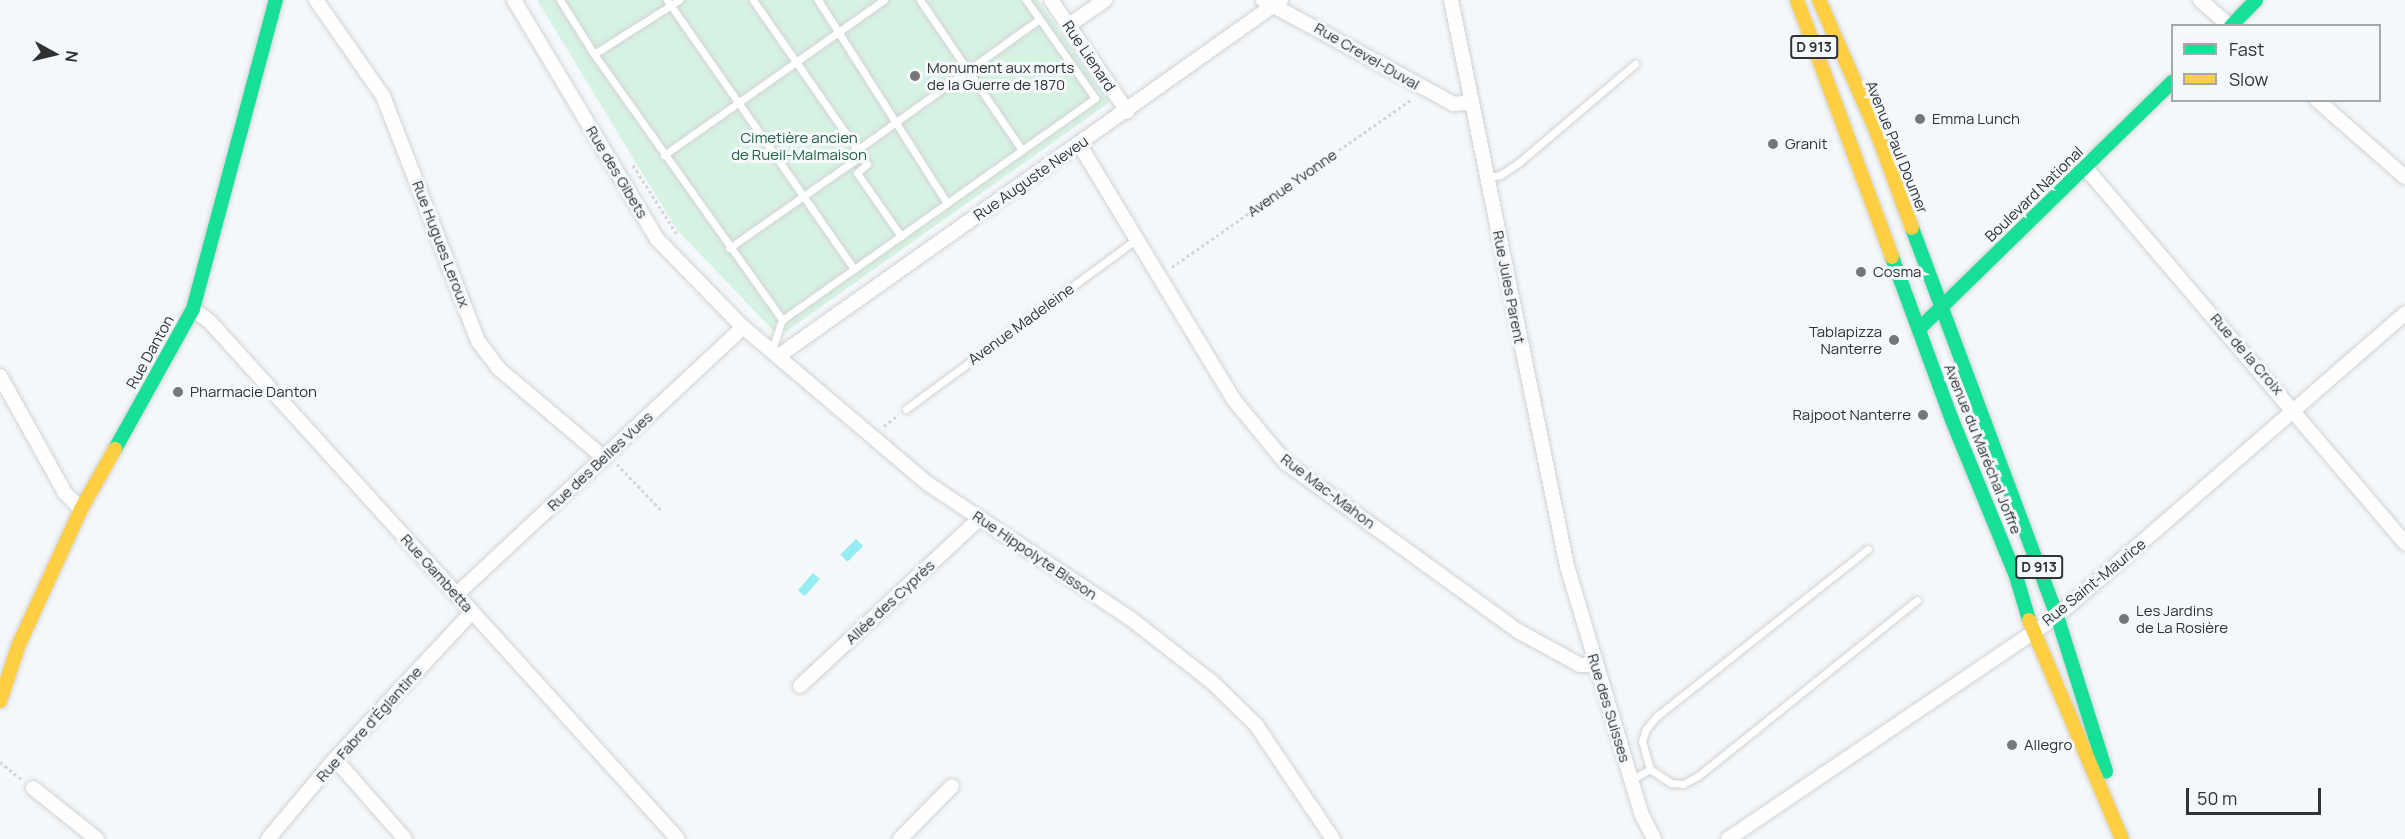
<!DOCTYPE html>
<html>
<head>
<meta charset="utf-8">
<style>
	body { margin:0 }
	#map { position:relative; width:2405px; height:839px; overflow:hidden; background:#f5f8fa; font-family:Manrope,sans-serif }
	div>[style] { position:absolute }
	.green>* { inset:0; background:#d6f2e2 }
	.water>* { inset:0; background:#95ecf2; transform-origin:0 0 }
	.path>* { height:3px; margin-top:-1.5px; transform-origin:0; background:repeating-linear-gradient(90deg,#d6d6d8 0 3px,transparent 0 6px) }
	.roads { filter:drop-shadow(0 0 2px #d1d3d5) drop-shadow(0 0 2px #d1d3d5) }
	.lane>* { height:7px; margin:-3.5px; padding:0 3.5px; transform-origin:3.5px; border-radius:3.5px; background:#fefefe }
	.street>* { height:14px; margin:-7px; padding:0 7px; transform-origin:7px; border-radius:7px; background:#fefefe }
	.fast>* { height:14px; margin:-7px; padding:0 7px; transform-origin:7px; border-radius:7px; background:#16e098 }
	.slow>* { height:14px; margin:-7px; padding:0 7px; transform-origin:7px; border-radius:7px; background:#ffcf43 }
	.dots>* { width:16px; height:16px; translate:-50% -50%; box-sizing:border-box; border:3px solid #f4f8fb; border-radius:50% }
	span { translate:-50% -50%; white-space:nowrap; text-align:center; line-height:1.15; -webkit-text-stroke:6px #f4f8fb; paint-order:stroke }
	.shield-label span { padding:2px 4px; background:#f4f8fb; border:2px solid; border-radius:4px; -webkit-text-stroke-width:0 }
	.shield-label { font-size:14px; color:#303233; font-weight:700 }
	.street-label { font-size:15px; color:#303233 }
	.poi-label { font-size:15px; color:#303233 }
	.left { translate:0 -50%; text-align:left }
	.right { translate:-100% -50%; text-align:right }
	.park-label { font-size:15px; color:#246241 }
	.legend { position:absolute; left:2171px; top:24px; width:210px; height:78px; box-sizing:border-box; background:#f4f8fb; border:2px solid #a6a9ab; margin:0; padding:8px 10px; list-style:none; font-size:18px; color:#303233 }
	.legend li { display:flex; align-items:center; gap:12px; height:30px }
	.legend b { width:30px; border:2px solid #a6a9ab }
	.north { position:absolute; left:24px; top:24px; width:60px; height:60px; -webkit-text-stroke:4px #f4f8fb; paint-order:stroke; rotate:98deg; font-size:16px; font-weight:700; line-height:24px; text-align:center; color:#303233 }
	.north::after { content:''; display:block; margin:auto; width:21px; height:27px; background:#303233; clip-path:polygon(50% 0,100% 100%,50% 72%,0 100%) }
	.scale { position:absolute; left:2186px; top:788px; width:135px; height:27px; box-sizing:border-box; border:3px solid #303233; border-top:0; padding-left:8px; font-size:18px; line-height:21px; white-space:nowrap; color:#303233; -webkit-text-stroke:4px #f4f8fb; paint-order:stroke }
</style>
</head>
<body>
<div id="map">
	<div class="green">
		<i style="clip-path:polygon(537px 0,1038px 0,1110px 102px,787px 331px,773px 330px,677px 230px)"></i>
	</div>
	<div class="water">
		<i style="left:856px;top:539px;width:10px;height:22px;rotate:45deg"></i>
		<i style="left:813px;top:573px;width:9px;height:23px;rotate:41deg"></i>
	</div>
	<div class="path">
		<i style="left:633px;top:165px;width:84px;rotate:57.6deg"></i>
		<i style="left:1172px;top:267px;width:293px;rotate:-35deg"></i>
		<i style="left:884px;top:426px;width:18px;rotate:-38deg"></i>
		<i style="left:617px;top:464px;width:64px;rotate:46.3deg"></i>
		<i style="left:0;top:762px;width:28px;rotate:39deg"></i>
	</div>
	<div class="roads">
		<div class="lane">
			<i style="left:560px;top:0;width:64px;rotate:57.8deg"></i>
			<i style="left:594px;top:54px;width:326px;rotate:54.7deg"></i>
			<i style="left:667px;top:0;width:328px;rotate:55.2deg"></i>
			<i style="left:753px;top:0;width:200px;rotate:55.2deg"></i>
			<i style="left:867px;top:164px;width:13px;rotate:138deg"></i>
			<i style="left:857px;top:173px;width:77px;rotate:55.1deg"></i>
			<i style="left:818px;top:0;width:241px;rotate:57.6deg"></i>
			<i style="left:920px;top:0;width:181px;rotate:55.8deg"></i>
			<i style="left:594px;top:54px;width:101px;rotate:-32.4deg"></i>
			<i style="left:857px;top:150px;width:224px;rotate:-35.7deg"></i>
			<i style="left:664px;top:155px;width:269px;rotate:-35.2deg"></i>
			<i style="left:1488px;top:177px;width:12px;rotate:-9deg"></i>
			<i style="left:1500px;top:175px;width:20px;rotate:-33deg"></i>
			<i style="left:1517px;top:164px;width:155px;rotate:-40.3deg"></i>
			<i style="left:729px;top:248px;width:161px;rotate:-34.9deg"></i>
			<i style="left:772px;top:350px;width:32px;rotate:-72deg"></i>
			<i style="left:782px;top:320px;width:384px;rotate:-35.3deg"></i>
			<i style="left:1095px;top:98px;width:120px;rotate:-125.1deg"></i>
			<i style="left:906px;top:409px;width:285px;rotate:-36.4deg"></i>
			<i style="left:1650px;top:769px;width:25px;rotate:34deg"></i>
			<i style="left:1671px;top:783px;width:12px;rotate:5deg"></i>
			<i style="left:1683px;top:784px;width:17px;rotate:-28deg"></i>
			<i style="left:1698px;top:776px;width:281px;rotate:-38.8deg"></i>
			<i style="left:1631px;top:780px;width:22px;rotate:-30deg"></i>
			<i style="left:1650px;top:769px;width:29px;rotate:-106deg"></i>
			<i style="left:1642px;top:741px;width:13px;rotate:-72deg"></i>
			<i style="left:1646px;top:729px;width:17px;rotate:-50deg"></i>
			<i style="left:1657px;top:716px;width:269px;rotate:-38.4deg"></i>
		</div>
		<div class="street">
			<i style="left:316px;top:0;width:117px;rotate:55.1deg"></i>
			<i style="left:383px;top:96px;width:263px;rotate:68.8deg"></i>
			<i style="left:478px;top:341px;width:34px;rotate:53deg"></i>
			<i style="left:498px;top:368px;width:139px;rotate:40.3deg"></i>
			<i style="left:514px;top:0;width:279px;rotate:59.1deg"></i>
			<i style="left:657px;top:239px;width:123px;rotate:45.7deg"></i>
			<i style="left:743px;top:327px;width:241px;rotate:40.3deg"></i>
			<i style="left:927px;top:483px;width:245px;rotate:33.7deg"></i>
			<i style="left:1131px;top:619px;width:103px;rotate:37.9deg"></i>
			<i style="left:1212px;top:682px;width:62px;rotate:44.3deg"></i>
			<i style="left:1256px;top:725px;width:138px;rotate:56deg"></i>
			<i style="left:1051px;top:0;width:135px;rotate:55.6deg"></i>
			<i style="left:1263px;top:0;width:217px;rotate:28.6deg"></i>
			<i style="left:1454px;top:104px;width:18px;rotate:-6deg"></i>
			<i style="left:1451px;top:0;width:578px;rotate:78.42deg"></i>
			<i style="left:1567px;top:566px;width:258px;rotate:73.3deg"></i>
			<i style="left:1641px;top:813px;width:29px;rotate:63deg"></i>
			<i style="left:2200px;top:0;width:40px;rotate:41deg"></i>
			<i style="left:1069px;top:25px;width:44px;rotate:-34.8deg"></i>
			<i style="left:2317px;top:100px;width:117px;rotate:41.2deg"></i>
			<i style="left:1079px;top:144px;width:299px;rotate:58.8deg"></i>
			<i style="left:1234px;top:400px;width:82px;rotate:50.5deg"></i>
			<i style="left:1286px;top:463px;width:286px;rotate:35.9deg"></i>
			<i style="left:1518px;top:631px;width:71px;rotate:28.7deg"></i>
			<i style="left:1580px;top:665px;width:16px"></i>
			<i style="left:2085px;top:167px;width:494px;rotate:49.6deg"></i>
			<i style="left:193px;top:309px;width:21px;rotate:37deg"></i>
			<i style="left:210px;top:322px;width:697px;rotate:47.85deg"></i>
			<i style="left:780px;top:355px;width:614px;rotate:-35.32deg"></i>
			<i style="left:0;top:376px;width:134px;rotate:60.9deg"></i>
			<i style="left:65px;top:493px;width:23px;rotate:45deg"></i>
			<i style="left:456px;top:595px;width:393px;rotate:-43deg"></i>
			<i style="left:800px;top:686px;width:246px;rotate:-43deg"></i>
			<i style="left:335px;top:759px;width:106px;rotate:48.8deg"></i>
			<i style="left:33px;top:788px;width:82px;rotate:38.6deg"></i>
			<i style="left:268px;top:839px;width:104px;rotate:-50.1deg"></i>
			<i style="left:335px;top:759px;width:201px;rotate:-47deg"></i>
			<i style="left:900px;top:839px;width:74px;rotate:-45.5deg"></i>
			<i style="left:1728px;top:839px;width:397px;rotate:-34.1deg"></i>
			<i style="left:2057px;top:616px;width:461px;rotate:-41deg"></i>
		</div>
		<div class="fast">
			<i style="left:2231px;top:26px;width:36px;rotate:-46deg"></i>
			<i style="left:1912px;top:228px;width:414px;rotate:69.5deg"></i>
			<i style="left:2057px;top:616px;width:163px;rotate:72.5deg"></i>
			<i style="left:1892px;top:257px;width:174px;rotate:69.8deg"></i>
			<i style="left:1952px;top:420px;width:169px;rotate:67.7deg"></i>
			<i style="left:2016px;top:576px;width:46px;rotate:73.5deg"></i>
			<i style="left:1919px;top:329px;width:354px;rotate:-44.3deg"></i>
			<i style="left:115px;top:449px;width:160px;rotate:-60.9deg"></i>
			<i style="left:193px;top:309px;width:320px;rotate:-75deg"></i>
		</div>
		<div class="slow">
			<i style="left:1797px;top:0;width:274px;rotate:69.7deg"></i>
			<i style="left:1819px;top:0;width:145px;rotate:66.4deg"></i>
			<i style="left:1877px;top:133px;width:101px;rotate:69.8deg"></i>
			<i style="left:2029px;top:620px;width:238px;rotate:67deg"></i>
			<i style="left:0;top:701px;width:60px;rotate:-71.6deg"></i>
			<i style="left:19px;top:644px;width:149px;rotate:-65.3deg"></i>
			<i style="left:81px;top:509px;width:69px;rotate:-60.5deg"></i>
		</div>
	</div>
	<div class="dots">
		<i style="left:915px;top:76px;background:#757779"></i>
		<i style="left:1920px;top:119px;background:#757779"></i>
		<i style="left:1773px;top:144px;background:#757779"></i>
		<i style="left:1861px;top:272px;background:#757779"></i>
		<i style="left:1894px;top:340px;background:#757779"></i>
		<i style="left:178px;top:392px;background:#757779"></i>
		<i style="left:1923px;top:415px;background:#757779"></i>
		<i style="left:2124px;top:619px;background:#757779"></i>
		<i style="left:2012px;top:745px;background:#757779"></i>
	</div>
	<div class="shield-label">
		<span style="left:1814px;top:47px">D 913</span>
		<span style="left:2039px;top:567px">D 913</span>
	</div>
	<div class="street-label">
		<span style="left:1089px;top:56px;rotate:56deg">Rue Lienard</span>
		<span style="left:1367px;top:56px;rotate:30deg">Rue Crevel-Duval</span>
		<span style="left:1897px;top:147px;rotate:68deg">Avenue Paul Doumer</span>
		<span style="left:617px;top:172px;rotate:59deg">Rue des Gibets</span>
		<span style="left:1031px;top:178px;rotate:-35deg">Rue Auguste Neveu</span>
		<span style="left:1292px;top:183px;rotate:-35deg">Avenue Yvonne</span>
		<span style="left:2034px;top:194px;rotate:-44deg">Boulevard National</span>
		<span style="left:441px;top:244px;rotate:69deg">Rue Hugues Leroux</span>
		<span style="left:1509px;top:287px;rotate:79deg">Rue Jules Parent</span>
		<span style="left:1021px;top:324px;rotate:-36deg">Avenue Madeleine</span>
		<span style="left:150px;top:352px;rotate:-61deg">Rue Danton</span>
		<span style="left:2247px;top:354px;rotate:49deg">Rue de la Croix</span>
		<span style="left:1983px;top:449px;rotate:68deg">Avenue du Maréchal Joffre</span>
		<span style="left:600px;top:461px;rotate:-43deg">Rue des Belles Vues</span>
		<span style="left:1328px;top:491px;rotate:37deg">Rue Mac-Mahon</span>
		<span style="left:1035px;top:555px;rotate:34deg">Rue Hippolyte Bisson</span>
		<span style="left:437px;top:573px;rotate:48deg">Rue Gambetta</span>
		<span style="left:2094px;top:582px;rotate:-39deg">Rue Saint-Maurice</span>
		<span style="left:890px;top:602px;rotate:-43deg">Allée des Cyprès</span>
		<span style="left:1609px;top:708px;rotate:73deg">Rue des Suisses</span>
		<span style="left:369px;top:724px;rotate:-48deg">Rue Fabre d'Églantine</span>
	</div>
	<div class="poi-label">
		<span class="left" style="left:927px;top:76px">Monument aux morts<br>de la Guerre de 1870</span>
		<span class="left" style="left:1932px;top:119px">Emma Lunch</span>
		<span class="left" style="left:1785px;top:144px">Granit</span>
		<span class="left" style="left:1873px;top:272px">Cosma</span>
		<span class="right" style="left:1882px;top:340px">Tablapizza<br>Nanterre</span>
		<span class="left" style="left:190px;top:392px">Pharmacie Danton</span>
		<span class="right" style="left:1911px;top:415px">Rajpoot Nanterre</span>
		<span class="left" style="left:2136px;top:619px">Les Jardins<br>de La Rosière</span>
		<span class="left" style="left:2024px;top:745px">Allegro</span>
	</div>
	<div class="park-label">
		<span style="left:799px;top:146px">Cimetière ancien<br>de Rueil-Malmaison</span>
	</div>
	<ul class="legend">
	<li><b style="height:8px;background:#16e098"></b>Fast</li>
	<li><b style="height:8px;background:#ffcf43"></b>Slow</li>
	</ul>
	<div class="north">N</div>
	<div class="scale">50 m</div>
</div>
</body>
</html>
